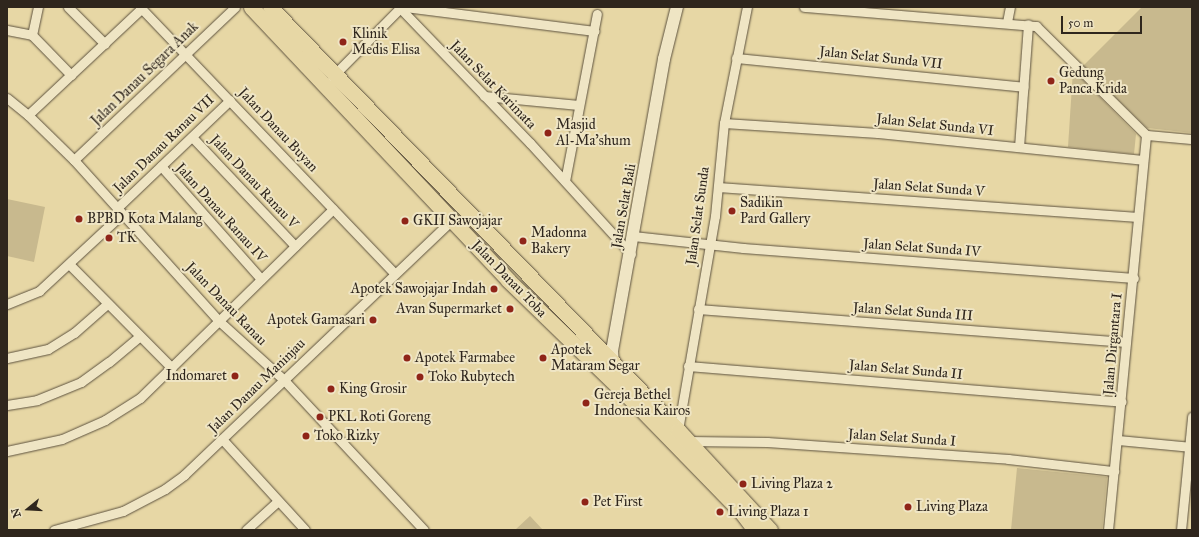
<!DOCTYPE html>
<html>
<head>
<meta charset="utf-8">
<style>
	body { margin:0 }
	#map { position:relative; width:1199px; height:537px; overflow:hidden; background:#e7d7a5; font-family:"IM FELL Great Primer",serif }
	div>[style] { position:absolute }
	.green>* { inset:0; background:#c8b98e }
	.roads { filter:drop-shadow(0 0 1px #5d523f) drop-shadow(0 0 1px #5d523f) }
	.minor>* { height:9px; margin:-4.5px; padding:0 4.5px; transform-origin:4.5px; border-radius:4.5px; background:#efe5c4 }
	.tertiary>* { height:12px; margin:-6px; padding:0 6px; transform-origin:6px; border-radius:6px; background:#efe5c4 }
	.primary>* { height:15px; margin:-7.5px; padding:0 7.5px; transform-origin:7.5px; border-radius:7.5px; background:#e7d7a5 }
	.dots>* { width:11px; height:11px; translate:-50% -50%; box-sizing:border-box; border:2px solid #efe5c4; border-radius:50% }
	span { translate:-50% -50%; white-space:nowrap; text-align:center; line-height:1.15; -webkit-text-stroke:4px #efe5c4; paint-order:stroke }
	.poi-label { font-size:14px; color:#2f261d }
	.left { translate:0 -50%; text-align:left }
	.right { translate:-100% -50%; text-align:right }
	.street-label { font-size:14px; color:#2f261d }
	.frame { position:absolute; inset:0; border:8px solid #2f261d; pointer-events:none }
	.north { position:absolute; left:8px; top:489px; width:40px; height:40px; -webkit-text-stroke:3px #efe5c4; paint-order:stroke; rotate:252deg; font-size:11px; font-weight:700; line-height:16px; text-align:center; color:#2f261d }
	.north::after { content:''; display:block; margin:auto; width:14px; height:18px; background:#2f261d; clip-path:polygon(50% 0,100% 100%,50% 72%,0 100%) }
	.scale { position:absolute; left:1061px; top:16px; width:81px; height:18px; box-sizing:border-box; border:2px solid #2f261d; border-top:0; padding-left:5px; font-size:12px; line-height:14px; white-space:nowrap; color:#2f261d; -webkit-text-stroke:3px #efe5c4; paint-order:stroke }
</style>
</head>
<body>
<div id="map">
	<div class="green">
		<i style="clip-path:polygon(1142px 7px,1192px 7px,1192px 133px,1147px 128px,1083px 66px)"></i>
		<i style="clip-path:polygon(1073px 70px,1136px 134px,1134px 154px,1068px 147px)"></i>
		<i style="clip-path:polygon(7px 199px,45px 207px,34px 262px,7px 256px)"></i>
		<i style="clip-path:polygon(1017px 468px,1107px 477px,1102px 530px,1011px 530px)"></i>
		<i style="clip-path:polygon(530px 516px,543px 530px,515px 530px)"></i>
	</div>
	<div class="roads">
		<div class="minor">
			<i style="left:68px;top:7px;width:52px;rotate:45deg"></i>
			<i style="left:140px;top:7px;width:368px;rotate:46.3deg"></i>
			<i style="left:399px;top:7px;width:189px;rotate:46.1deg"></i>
			<i style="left:530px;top:143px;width:150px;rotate:47.7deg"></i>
			<i style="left:405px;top:7px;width:191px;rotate:7.2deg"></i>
			<i style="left:804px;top:7px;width:233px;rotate:4.7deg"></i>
			<i style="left:1036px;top:26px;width:155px;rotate:44.7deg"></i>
			<i style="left:1007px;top:22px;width:15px;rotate:-79deg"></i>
			<i style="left:7px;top:30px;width:25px;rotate:11deg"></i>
			<i style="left:32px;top:35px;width:56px;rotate:45.7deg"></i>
			<i style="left:32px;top:35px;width:29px;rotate:-78deg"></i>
			<i style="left:736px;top:58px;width:289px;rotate:5.7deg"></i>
			<i style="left:332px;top:77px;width:98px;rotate:-45.4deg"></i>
			<i style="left:484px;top:96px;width:95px;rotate:5.4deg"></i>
			<i style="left:7px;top:98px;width:27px;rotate:39deg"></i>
			<i style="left:28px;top:115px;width:64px;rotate:44.4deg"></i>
			<i style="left:74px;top:160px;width:217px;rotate:48deg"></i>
			<i style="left:219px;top:321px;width:88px;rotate:42.2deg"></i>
			<i style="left:284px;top:380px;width:205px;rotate:47deg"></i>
			<i style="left:28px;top:115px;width:155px;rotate:-43.2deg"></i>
			<i style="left:724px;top:123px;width:154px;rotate:3.7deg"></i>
			<i style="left:878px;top:133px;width:266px;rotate:5.8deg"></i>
			<i style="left:192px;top:137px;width:150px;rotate:46.6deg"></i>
			<i style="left:1019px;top:147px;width:123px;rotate:-85.8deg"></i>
			<i style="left:74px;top:160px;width:222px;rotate:-43.5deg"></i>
			<i style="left:161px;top:166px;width:151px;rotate:48.5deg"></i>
			<i style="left:565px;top:181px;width:170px;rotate:-79.2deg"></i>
			<i style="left:718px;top:187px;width:421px;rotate:4.1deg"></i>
			<i style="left:117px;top:208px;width:156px;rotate:-43.7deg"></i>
			<i style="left:633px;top:236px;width:111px;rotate:6.2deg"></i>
			<i style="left:743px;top:248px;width:392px;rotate:4.4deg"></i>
			<i style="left:69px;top:264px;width:146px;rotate:45.3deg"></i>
			<i style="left:7px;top:304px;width:35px;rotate:-22deg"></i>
			<i style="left:39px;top:291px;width:113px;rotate:-42.9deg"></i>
			<i style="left:698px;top:309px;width:429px;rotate:4.4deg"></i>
			<i style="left:7px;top:358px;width:42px;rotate:-12.4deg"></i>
			<i style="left:48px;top:349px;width:31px;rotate:-32deg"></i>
			<i style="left:74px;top:333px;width:43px;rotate:-41.2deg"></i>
			<i style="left:688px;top:366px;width:435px;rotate:4.7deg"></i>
			<i style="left:7px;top:405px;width:30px;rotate:-9deg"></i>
			<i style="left:37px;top:400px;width:48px;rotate:-22.2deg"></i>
			<i style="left:81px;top:382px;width:34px;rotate:-36deg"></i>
			<i style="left:109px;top:362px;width:40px;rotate:-40deg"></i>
			<i style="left:678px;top:430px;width:217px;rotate:-80.2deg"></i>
			<i style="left:715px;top:216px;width:93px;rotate:-84.5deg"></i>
			<i style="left:724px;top:123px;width:118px;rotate:-78.8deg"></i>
			<i style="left:222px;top:439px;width:123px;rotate:47.6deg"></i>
			<i style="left:1118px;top:440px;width:74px;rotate:5.4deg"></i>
			<i style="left:688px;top:441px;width:79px;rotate:0.7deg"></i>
			<i style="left:767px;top:442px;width:242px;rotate:4deg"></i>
			<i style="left:1008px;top:459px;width:107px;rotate:6.5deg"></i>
			<i style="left:7px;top:451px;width:56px;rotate:-12.3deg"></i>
			<i style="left:62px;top:439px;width:47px;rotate:-23.8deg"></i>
			<i style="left:105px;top:420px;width:41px;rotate:-32.2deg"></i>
			<i style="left:140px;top:398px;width:270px;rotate:-44.4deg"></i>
			<i style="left:54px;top:530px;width:72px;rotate:-15.4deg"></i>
			<i style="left:123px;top:511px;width:47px;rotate:-27.6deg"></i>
			<i style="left:165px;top:489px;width:24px;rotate:-36deg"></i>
			<i style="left:184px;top:475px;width:371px;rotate:-43.6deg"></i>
			<i style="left:246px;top:530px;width:43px;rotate:-42.2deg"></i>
			<i style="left:1108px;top:530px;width:397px;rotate:-84.5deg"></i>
			<i style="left:1146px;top:135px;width:46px;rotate:5deg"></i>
			<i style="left:1181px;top:530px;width:114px;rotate:-84.4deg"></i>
		</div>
		<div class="tertiary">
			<i style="left:610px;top:367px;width:5px;rotate:-53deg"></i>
			<i style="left:613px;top:363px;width:12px;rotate:-95deg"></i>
			<i style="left:612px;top:351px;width:297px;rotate:-79.9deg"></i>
			<i style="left:664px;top:59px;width:54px;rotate:-76deg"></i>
		</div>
		<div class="primary">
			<i style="left:251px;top:7px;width:375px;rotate:46.7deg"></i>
			<i style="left:508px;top:280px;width:175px;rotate:44.1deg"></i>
			<i style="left:634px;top:402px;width:155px;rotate:45.8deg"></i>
			<i style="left:742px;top:513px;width:21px;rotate:53deg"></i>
			<i style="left:270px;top:7px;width:588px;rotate:46.03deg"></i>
			<i style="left:678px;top:430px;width:136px;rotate:47.4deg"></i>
		</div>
	</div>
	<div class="dots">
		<i style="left:343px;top:42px;background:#8f2418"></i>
		<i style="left:1051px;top:81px;background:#8f2418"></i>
		<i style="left:548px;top:133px;background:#8f2418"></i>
		<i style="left:732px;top:211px;background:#8f2418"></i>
		<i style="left:79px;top:219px;background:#8f2418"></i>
		<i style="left:405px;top:221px;background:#8f2418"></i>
		<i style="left:109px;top:238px;background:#8f2418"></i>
		<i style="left:523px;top:241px;background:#8f2418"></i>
		<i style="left:494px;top:289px;background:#8f2418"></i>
		<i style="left:510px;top:309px;background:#8f2418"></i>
		<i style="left:373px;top:320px;background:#8f2418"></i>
		<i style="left:407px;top:358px;background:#8f2418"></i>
		<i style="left:543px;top:358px;background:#8f2418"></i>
		<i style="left:235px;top:376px;background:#8f2418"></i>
		<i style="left:420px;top:377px;background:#8f2418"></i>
		<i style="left:331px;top:389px;background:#8f2418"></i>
		<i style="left:586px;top:403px;background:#8f2418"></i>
		<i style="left:320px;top:417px;background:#8f2418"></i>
		<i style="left:306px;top:436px;background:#8f2418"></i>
		<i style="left:743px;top:484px;background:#8f2418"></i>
		<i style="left:585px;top:502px;background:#8f2418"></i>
		<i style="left:908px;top:507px;background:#8f2418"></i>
		<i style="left:720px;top:512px;background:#8f2418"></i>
	</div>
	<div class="poi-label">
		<span class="left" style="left:352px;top:42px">Klinik<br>Medis Elisa</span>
		<span class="left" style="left:1059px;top:81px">Gedung<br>Panca Krida</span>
		<span class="left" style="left:556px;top:133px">Masjid<br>Al-Ma'shum</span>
		<span class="left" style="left:740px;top:211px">Sadikin<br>Pard Gallery</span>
		<span class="left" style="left:87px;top:219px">BPBD Kota Malang</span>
		<span class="left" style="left:413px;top:221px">GKII Sawojajar</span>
		<span class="left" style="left:531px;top:241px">Madonna<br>Bakery</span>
		<span class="left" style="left:117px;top:238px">TK</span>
		<span class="right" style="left:486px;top:289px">Apotek Sawojajar Indah</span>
		<span class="right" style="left:502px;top:309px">Avan Supermarket</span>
		<span class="right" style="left:365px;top:320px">Apotek Gamasari</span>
		<span class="left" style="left:551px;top:358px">Apotek<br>Mataram Segar</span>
		<span class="left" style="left:415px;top:358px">Apotek Farmabee</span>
		<span class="right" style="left:227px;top:376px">Indomaret</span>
		<span class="left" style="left:428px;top:377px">Toko Rubytech</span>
		<span class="left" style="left:339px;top:389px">King Grosir</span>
		<span class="left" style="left:594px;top:403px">Gereja Bethel<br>Indonesia Kairos</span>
		<span class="left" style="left:328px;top:417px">PKL Roti Goreng</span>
		<span class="left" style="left:314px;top:436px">Toko Rizky</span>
		<span class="left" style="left:751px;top:484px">Living Plaza 2</span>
		<span class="left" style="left:593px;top:502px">Pet First</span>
		<span class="left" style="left:916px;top:507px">Living Plaza</span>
		<span class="left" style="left:728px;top:512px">Living Plaza 1</span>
	</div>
	<div class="street-label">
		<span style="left:881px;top:58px;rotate:6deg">Jalan Selat Sunda VII</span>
		<span style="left:145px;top:74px;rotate:-44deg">Jalan Danau Segara Anak</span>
		<span style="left:493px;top:85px;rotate:46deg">Jalan Selat Karimata</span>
		<span style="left:935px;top:125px;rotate:6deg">Jalan Selat Sunda VI</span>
		<span style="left:278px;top:130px;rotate:47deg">Jalan Danau Buyan</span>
		<span style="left:164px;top:144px;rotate:-44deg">Jalan Danau Ranau VII</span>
		<span style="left:254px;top:182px;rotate:47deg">Jalan Danau Ranau V</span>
		<span style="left:929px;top:188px;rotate:4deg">Jalan Selat Sunda V</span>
		<span style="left:624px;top:206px;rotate:-80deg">Jalan Selat Bali</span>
		<span style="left:221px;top:213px;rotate:48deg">Jalan Danau Ranau IV</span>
		<span style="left:698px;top:216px;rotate:-82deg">Jalan Selat Sunda</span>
		<span style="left:922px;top:248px;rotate:4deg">Jalan Selat Sunda IV</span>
		<span style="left:509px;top:279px;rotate:46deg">Jalan Danau Toba</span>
		<span style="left:226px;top:304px;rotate:46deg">Jalan Danau Ranau</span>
		<span style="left:913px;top:312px;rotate:4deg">Jalan Selat Sunda III</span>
		<span style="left:1113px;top:344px;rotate:-85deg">Jalan Dirgantara I</span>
		<span style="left:906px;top:370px;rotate:5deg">Jalan Selat Sunda II</span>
		<span style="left:257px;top:386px;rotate:-44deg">Jalan Danau Maninjau</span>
		<span style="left:902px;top:438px;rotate:4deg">Jalan Selat Sunda I</span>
	</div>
	<div class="frame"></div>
	<div class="north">N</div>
	<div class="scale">50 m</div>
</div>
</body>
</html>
